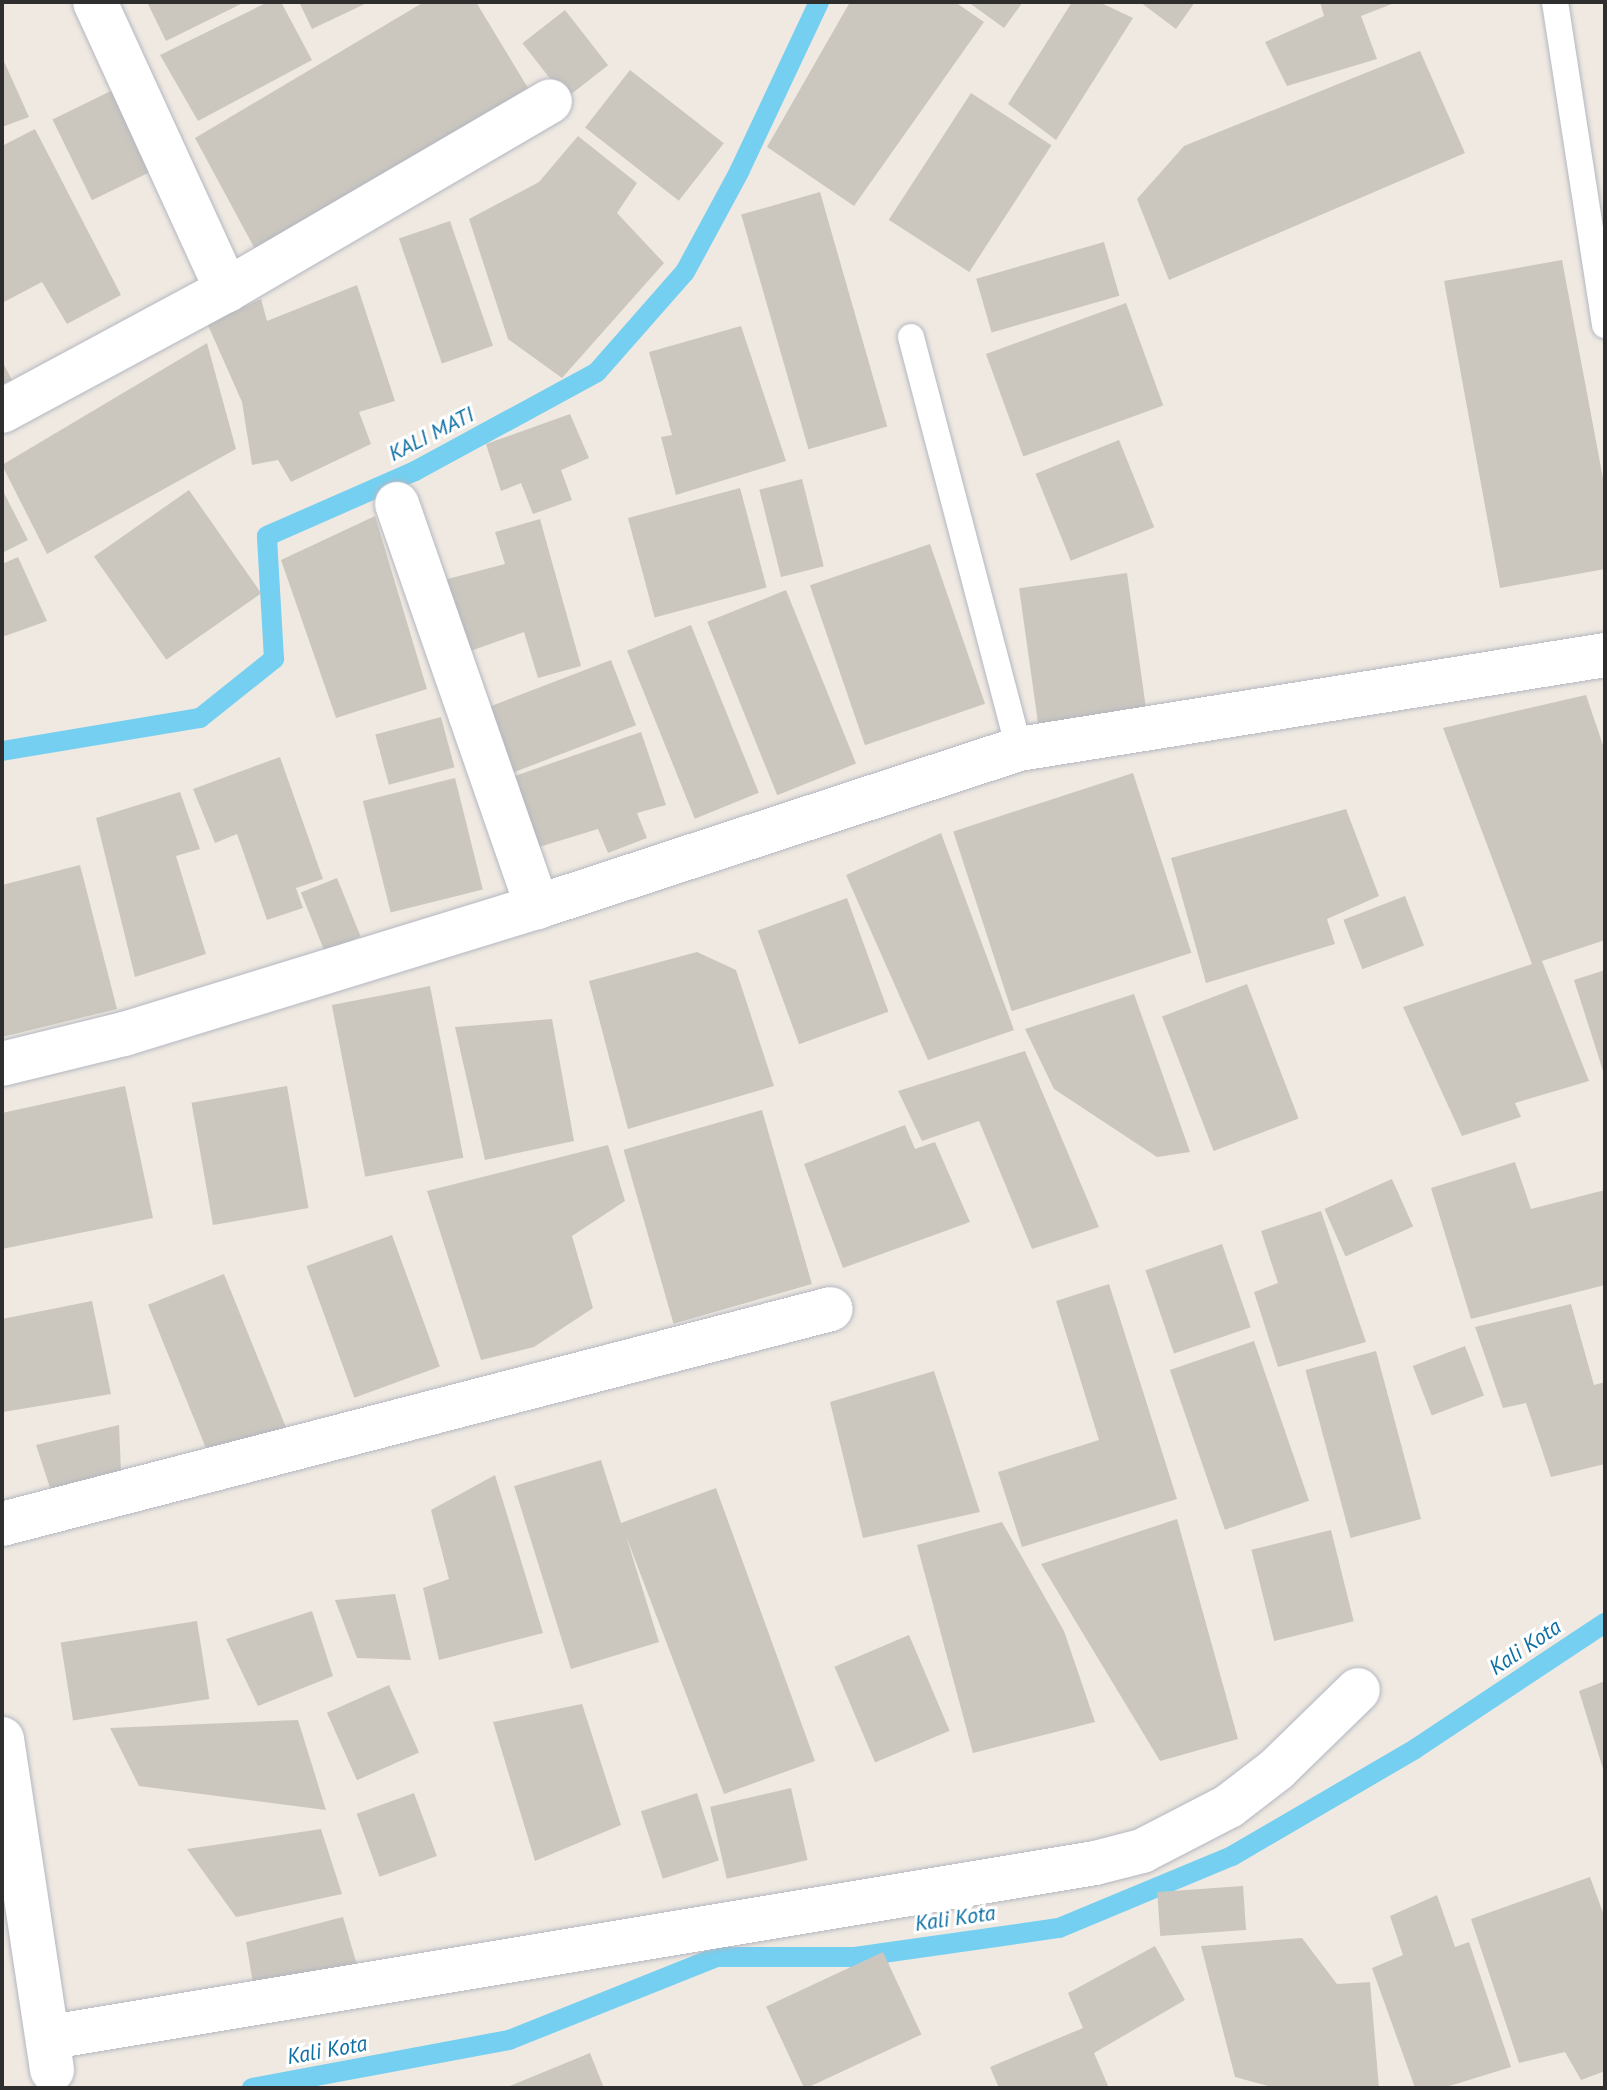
<!DOCTYPE html>
<html>
<head>
<meta charset="utf-8">
<style>
	body { margin:0 }
	#map { position:relative; width:1607px; height:2090px; overflow:hidden; background:#efe9e1; font-family:"PT Sans",sans-serif }
	div>[style] { position:absolute }
	.stream>* { height:20px; margin:-10px; padding:0 10px; transform-origin:10px; border-radius:10px; background:#75cff0 }
	.building>* { inset:0; background:#cbc7bf; transform-origin:0 0 }
	.roads { filter:drop-shadow(0 0 2px #b4b7c1) drop-shadow(0 0 2px #b4b7c1) }
	.service>* { height:26px; margin:-13px; padding:0 13px; transform-origin:13px; border-radius:13px; background:#fff }
	.minor>* { height:44px; margin:-22px; padding:0 22px; transform-origin:22px; border-radius:22px; background:#fff }
	.tertiary>* { height:44px; margin:-22px; padding:0 22px; transform-origin:22px; border-radius:22px; background:#fff }
	span { translate:-50% -50%; white-space:nowrap; text-align:center; line-height:1.15; -webkit-text-stroke:6px #fff; paint-order:stroke }
	.water-label { font-size:22px; color:#0d6fa3; font-style:italic }
	.frame { position:absolute; inset:0; border:4px solid #2e2e2e; pointer-events:none }
</style>
</head>
<body>
<div id="map">
	<div class="stream">
		<i style="left:2px;top:751px;width:201px;rotate:-9.5deg"></i>
		<i style="left:200px;top:718px;width:95px;rotate:-38.6deg"></i>
		<i style="left:274px;top:659px;width:123px;rotate:-93.3deg"></i>
		<i style="left:267px;top:536px;width:162px;rotate:-23.7deg"></i>
		<i style="left:415px;top:471px;width:207px;rotate:-28.5deg"></i>
		<i style="left:597px;top:372px;width:133px;rotate:-48.7deg"></i>
		<i style="left:685px;top:272px;width:114px;rotate:-61.6deg"></i>
		<i style="left:739px;top:172px;width:188px;rotate:-64.8deg"></i>
		<i style="left:252px;top:2088px;width:261px;rotate:-10.6deg"></i>
		<i style="left:509px;top:2040px;width:223px;rotate:-21.8deg"></i>
		<i style="left:716px;top:1957px;width:139px"></i>
		<i style="left:855px;top:1957px;width:206px;rotate:-8.1deg"></i>
		<i style="left:1059px;top:1928px;width:187px;rotate:-22.6deg"></i>
		<i style="left:1232px;top:1856px;width:212px;rotate:-30.3deg"></i>
		<i style="left:1415px;top:1749px;width:228px;rotate:-33.6deg"></i>
	</div>
	<div class="building">
		<i style="clip-path:polygon(147px 2px,245px 2px,166px 41px)"></i>
		<i style="clip-path:polygon(268px 2px,281px 2px,312px 60px,198px 121px,160px 55px)"></i>
		<i style="clip-path:polygon(299px 2px,369px 2px,312px 29px)"></i>
		<i style="clip-path:polygon(424px 2px,476px 2px,528px 88px,256px 251px,195px 138px)"></i>
		<i style="clip-path:polygon(850px 2px,955px 2px,984px 22px,854px 206px,767px 147px)"></i>
		<i style="clip-path:polygon(968px 2px,1023px 2px,1004px 28px)"></i>
		<i style="clip-path:polygon(1072px 2px,1099px 2px,1133px 18px,1056px 140px,1008px 104px)"></i>
		<i style="clip-path:polygon(1140px 2px,1195px 2px,1176px 29px)"></i>
		<i style="clip-path:polygon(1320px 2px,1397px 2px,1361px 16px,1377px 59px,1287px 86px,1265px 42px,1324px 16px)"></i>
		<i style="left:565px;top:10px;width:70px;height:54px;rotate:52deg"></i>
		<i style="clip-path:polygon(1420px 51px,1465px 153px,1169px 280px,1137px 199px,1184px 146px)"></i>
		<i style="clip-path:polygon(2px 57px,29px 117px,2px 127px)"></i>
		<i style="left:630px;top:70px;width:119px;height:73px;rotate:38deg"></i>
		<i style="left:119px;top:87px;width:90px;height:74px;rotate:64deg"></i>
		<i style="left:971px;top:93px;width:96px;height:151px;rotate:33deg"></i>
		<i style="clip-path:polygon(35px 129px,121px 295px,67px 324px,42px 282px,2px 303px,2px 146px)"></i>
		<i style="clip-path:polygon(578px 136px,637px 183px,617px 213px,664px 263px,562px 378px,508px 339px,469px 219px,539px 182px)"></i>
		<i style="left:820px;top:192px;width:244px;height:82px;rotate:74deg"></i>
		<i style="left:450px;top:221px;width:132px;height:54px;rotate:71deg"></i>
		<i style="left:1104px;top:242px;width:56px;height:133px;rotate:74deg"></i>
		<i style="clip-path:polygon(1562px 260px,1605px 489px,1605px 569px,1500px 588px,1444px 281px)"></i>
		<i style="clip-path:polygon(357px 285px,395px 401px,359px 412px,371px 444px,291px 482px,278px 460px,252px 465px,242px 402px,207px 323px,261px 299px,267px 321px)"></i>
		<i style="left:1126px;top:303px;width:109px;height:149px;rotate:70deg"></i>
		<i style="clip-path:polygon(741px 326px,786px 461px,676px 495px,661px 437px,672px 435px,649px 352px)"></i>
		<i style="clip-path:polygon(207px 343px,236px 449px,47px 554px,2px 465px)"></i>
		<i style="clip-path:polygon(2px 361px,12px 380px,2px 384px)"></i>
		<i style="clip-path:polygon(570px 414px,589px 458px,561px 470px,572px 500px,533px 514px,521px 483px,501px 491px,486px 444px)"></i>
		<i style="left:1119px;top:440px;width:94px;height:90px;rotate:68deg"></i>
		<i style="left:802px;top:479px;width:90px;height:44px;rotate:76deg"></i>
		<i style="left:740px;top:488px;width:103px;height:116px;rotate:75deg"></i>
		<i style="clip-path:polygon(2px 489px,28px 540px,2px 553px)"></i>
		<i style="left:189px;top:490px;width:126px;height:116px;rotate:55deg"></i>
		<i style="clip-path:polygon(375px 516px,427px 689px,336px 718px,281px 560px)"></i>
		<i style="clip-path:polygon(540px 519px,581px 666px,538px 678px,524px 632px,462px 654px,440px 581px,505px 564px,495px 532px)"></i>
		<i style="left:930px;top:544px;width:169px;height:127px;rotate:71deg"></i>
		<i style="clip-path:polygon(18px 557px,47px 621px,2px 637px,2px 564px)"></i>
		<i style="left:1127px;top:573px;width:140px;height:109px;rotate:82deg"></i>
		<i style="left:786px;top:590px;width:187px;height:85px;rotate:68deg"></i>
		<i style="left:691px;top:625px;width:181px;height:69px;rotate:68deg"></i>
		<i style="left:611px;top:660px;width:70px;height:133px;rotate:69deg"></i>
		<i style="clip-path:polygon(1586px 695px,1605px 751px,1605px 940px,1542px 961px,1589px 1081px,1515px 1103px,1521px 1117px,1462px 1136px,1403px 1007px,1532px 964px,1443px 728px)"></i>
		<i style="left:441px;top:717px;width:52px;height:68px;rotate:75deg"></i>
		<i style="clip-path:polygon(641px 732px,666px 805px,637px 813px,647px 838px,608px 853px,598px 829px,539px 847px,512px 777px)"></i>
		<i style="clip-path:polygon(280px 757px,323px 879px,296px 888px,303px 908px,267px 920px,237px 834px,215px 843px,193px 789px)"></i>
		<i style="left:1133px;top:773px;width:189px;height:189px;rotate:72deg"></i>
		<i style="left:455px;top:778px;width:115px;height:95px;rotate:76deg"></i>
		<i style="clip-path:polygon(180px 792px,200px 849px,176px 856px,206px 954px,135px 977px,96px 818px)"></i>
		<i style="clip-path:polygon(1346px 809px,1379px 896px,1327px 919px,1335px 944px,1206px 983px,1171px 858px)"></i>
		<i style="clip-path:polygon(941px 833px,1014px 1030px,928px 1060px,846px 875px)"></i>
		<i style="clip-path:polygon(80px 865px,117px 1009px,2px 1037px,2px 885px)"></i>
		<i style="left:337px;top:878px;width:63px;height:39px;rotate:68deg"></i>
		<i style="left:1405px;top:896px;width:53px;height:66px;rotate:69deg"></i>
		<i style="left:847px;top:898px;width:121px;height:95px;rotate:70deg"></i>
		<i style="clip-path:polygon(697px 952px,736px 970px,774px 1086px,628px 1129px,589px 981px)"></i>
		<i style="clip-path:polygon(1605px 970px,1605px 1074px,1604px 1074px,1574px 980px)"></i>
		<i style="left:1247px;top:984px;width:144px;height:91px;rotate:69deg"></i>
		<i style="left:430px;top:986px;width:175px;height:100px;rotate:79deg"></i>
		<i style="clip-path:polygon(1134px 994px,1190px 1152px,1157px 1157px,1054px 1089px,1025px 1029px)"></i>
		<i style="clip-path:polygon(552px 1019px,574px 1141px,485px 1160px,455px 1027px)"></i>
		<i style="clip-path:polygon(1025px 1051px,1099px 1227px,1032px 1249px,979px 1121px,922px 1141px,898px 1091px)"></i>
		<i style="clip-path:polygon(125px 1086px,153px 1218px,2px 1249px,2px 1113px)"></i>
		<i style="left:287px;top:1086px;width:124px;height:97px;rotate:80deg"></i>
		<i style="left:762px;top:1110px;width:181px;height:144px;rotate:74deg"></i>
		<i style="clip-path:polygon(905px 1125px,915px 1149px,935px 1142px,970px 1222px,843px 1268px,804px 1164px)"></i>
		<i style="clip-path:polygon(608px 1145px,625px 1201px,572px 1236px,593px 1308px,534px 1347px,481px 1360px,427px 1191px)"></i>
		<i style="clip-path:polygon(1515px 1162px,1531px 1209px,1605px 1190px,1605px 1285px,1471px 1319px,1431px 1188px)"></i>
		<i style="left:1392px;top:1179px;width:52px;height:74px;rotate:66deg"></i>
		<i style="clip-path:polygon(1321px 1211px,1366px 1342px,1278px 1367px,1254px 1292px,1278px 1283px,1261px 1231px)"></i>
		<i style="left:392px;top:1235px;width:140px;height:91px;rotate:70deg"></i>
		<i style="left:1222px;top:1244px;width:88px;height:81px;rotate:71deg"></i>
		<i style="left:224px;top:1274px;width:185px;height:82px;rotate:68deg"></i>
		<i style="clip-path:polygon(1109px 1284px,1177px 1499px,1022px 1547px,998px 1472px,1099px 1440px,1056px 1301px)"></i>
		<i style="clip-path:polygon(92px 1301px,111px 1394px,3px 1412px,2px 1319px)"></i>
		<i style="clip-path:polygon(1571px 1304px,1594px 1385px,1605px 1382px,1605px 1464px,1551px 1477px,1526px 1403px,1503px 1408px,1475px 1327px)"></i>
		<i style="left:1254px;top:1341px;width:169px;height:89px;rotate:71deg"></i>
		<i style="left:1465px;top:1346px;width:53px;height:56px;rotate:69deg"></i>
		<i style="left:1376px;top:1351px;width:174px;height:73px;rotate:75deg"></i>
		<i style="clip-path:polygon(934px 1371px,980px 1512px,863px 1538px,830px 1402px)"></i>
		<i style="clip-path:polygon(119px 1425px,122px 1496px,53px 1497px,36px 1445px)"></i>
		<i style="clip-path:polygon(601px 1460px,621px 1523px,716px 1488px,815px 1761px,724px 1794px,626px 1536px,659px 1642px,571px 1669px,514px 1486px)"></i>
		<i style="clip-path:polygon(495px 1475px,543px 1633px,439px 1660px,423px 1588px,449px 1579px,431px 1510px)"></i>
		<i style="clip-path:polygon(1177px 1519px,1238px 1739px,1160px 1761px,1041px 1564px)"></i>
		<i style="clip-path:polygon(1002px 1522px,1064px 1631px,1095px 1722px,973px 1753px,917px 1545px)"></i>
		<i style="left:1331px;top:1530px;width:94px;height:82px;rotate:76deg"></i>
		<i style="clip-path:polygon(395px 1594px,411px 1660px,357px 1658px,335px 1600px)"></i>
		<i style="clip-path:polygon(312px 1611px,333px 1676px,258px 1706px,226px 1639px)"></i>
		<i style="left:197px;top:1621px;width:79px;height:138px;rotate:81deg"></i>
		<i style="left:909px;top:1635px;width:104px;height:81px;rotate:67deg"></i>
		<i style="clip-path:polygon(1605px 1681px,1605px 1771px,1604px 1772px,1579px 1691px)"></i>
		<i style="left:389px;top:1685px;width:74px;height:68px;rotate:66deg"></i>
		<i style="clip-path:polygon(582px 1704px,621px 1825px,535px 1861px,493px 1722px)"></i>
		<i style="clip-path:polygon(298px 1720px,326px 1810px,139px 1786px,110px 1728px)"></i>
		<i style="left:791px;top:1788px;width:74px;height:83px;rotate:77deg"></i>
		<i style="left:414px;top:1793px;width:67px;height:61px;rotate:70deg"></i>
		<i style="left:697px;top:1793px;width:71px;height:59px;rotate:72deg"></i>
		<i style="clip-path:polygon(321px 1829px,342px 1894px,236px 1917px,187px 1849px)"></i>
		<i style="clip-path:polygon(1590px 1877px,1605px 1918px,1605px 2071px,1581px 2080px,1565px 2052px,1519px 2063px,1471px 1919px)"></i>
		<i style="left:1243px;top:1886px;width:44px;height:86px;rotate:86deg"></i>
		<i style="clip-path:polygon(1437px 1895px,1455px 1947px,1469px 1942px,1511px 2067px,1443px 2088px,1415px 2088px,1372px 1968px,1403px 1955px,1390px 1916px)"></i>
		<i style="clip-path:polygon(343px 1917px,359px 1972px,254px 1989px,246px 1942px)"></i>
		<i style="clip-path:polygon(1302px 1938px,1337px 1984px,1370px 1982px,1379px 2088px,1276px 2088px,1235px 2077px,1201px 1946px)"></i>
		<i style="clip-path:polygon(1155px 1946px,1185px 2000px,1094px 2053px,1109px 2088px,999px 2088px,990px 2067px,1083px 2028px,1068px 1993px)"></i>
		<i style="left:883px;top:1952px;width:91px;height:129px;rotate:65deg"></i>
		<i style="clip-path:polygon(590px 2053px,604px 2088px,505px 2088px)"></i>
	</div>
	<div class="roads">
		<div class="service">
			<i style="left:1555px;top:2px;width:327px;rotate:81.2deg"></i>
			<i style="left:911px;top:337px;width:426px;rotate:75.3deg"></i>
		</div>
		<div class="minor">
			<i style="left:95px;top:2px;width:317px;rotate:65.4deg"></i>
			<i style="left:2px;top:411px;width:255px;rotate:-28.3deg"></i>
			<i style="left:227px;top:290px;width:374px;rotate:-30.3deg"></i>
			<i style="left:397px;top:504px;width:427px;rotate:70.8deg"></i>
			<i style="left:2px;top:1064px;width:126px;rotate:-13.8deg"></i>
			<i style="left:124px;top:1034px;width:432px;rotate:-17.1deg"></i>
			<i style="left:537px;top:907px;width:507px;rotate:-18.15deg"></i>
			<i style="left:1019px;top:749px;width:593px;rotate:-9.11deg"></i>
			<i style="left:2px;top:1524px;width:856px;rotate:-14.54deg"></i>
			<i style="left:51px;top:2037px;width:1058px;rotate:-9.46deg"></i>
			<i style="left:1095px;top:1863px;width:49px;rotate:-14.3deg"></i>
			<i style="left:1142px;top:1851px;width:98px;rotate:-27.3deg"></i>
			<i style="left:1229px;top:1806px;width:61px;rotate:-37.6deg"></i>
			<i style="left:1277px;top:1769px;width:113px;rotate:-44.3deg"></i>
		</div>
		<div class="tertiary">
			<i style="left:2px;top:1739px;width:335px;rotate:81.4deg"></i>
		</div>
	</div>
	<div class="water-label">
		<span style="left:431px;top:434px;rotate:-27deg">KALI MATI</span>
		<span style="left:1525px;top:1647px;rotate:-34deg">Kali Kota</span>
		<span style="left:955px;top:1918px;rotate:-8deg">Kali Kota</span>
		<span style="left:327px;top:2050px;rotate:-10deg">Kali Kota</span>
	</div>
	<div class="frame"></div>
</div>
</body>
</html>
